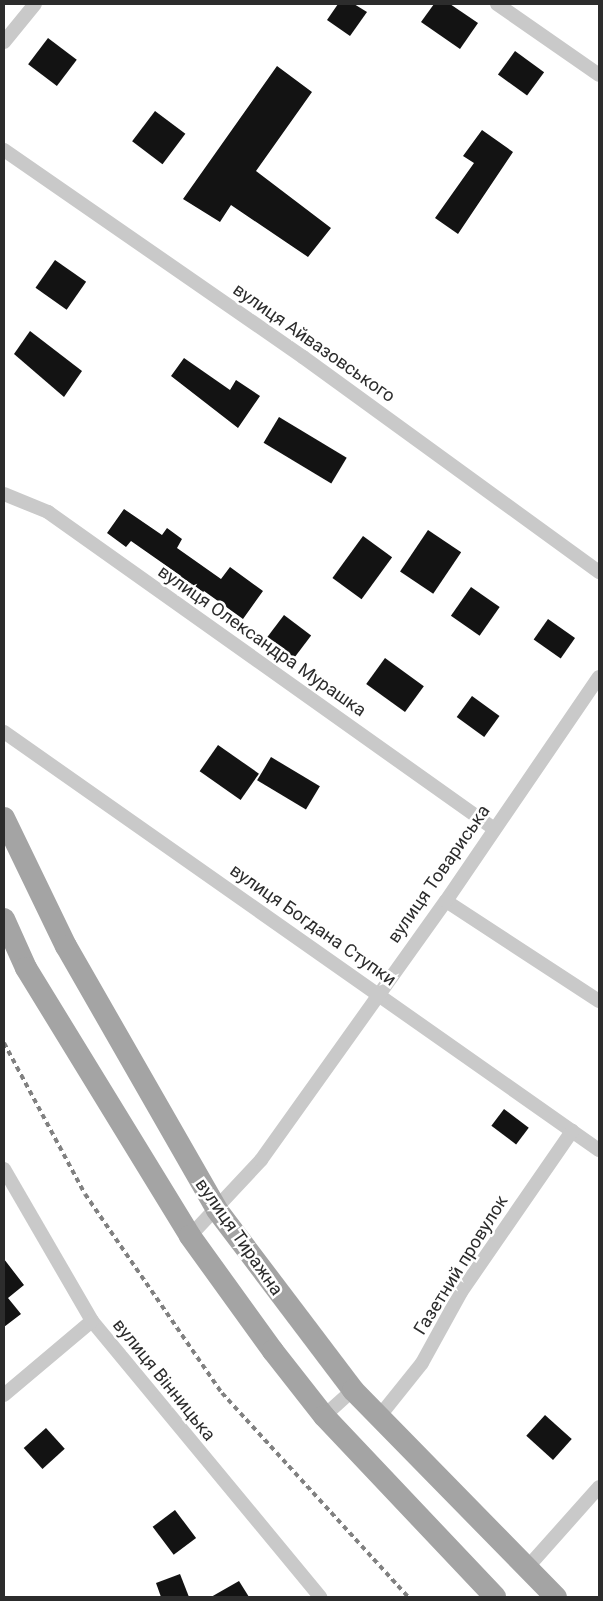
<!DOCTYPE html>
<html>
<head>
<meta charset="utf-8">
<style>
	body { margin:0 }
	#map { position:relative; width:603px; height:1601px; overflow:hidden; background:#fff; font-family:Roboto,sans-serif }
	div>[style] { position:absolute }
	.building>* { inset:0; background:#131313; transform-origin:0 0 }
	.street>* { height:14px; margin:-7px; padding:0 7px; transform-origin:7px; border-radius:7px; background:#c9c9c9 }
	.primary>* { height:22px; margin:-11px; padding:0 11px; transform-origin:11px; border-radius:11px; background:#a4a4a4 }
	.rail>* { height:4px; margin-top:-2px; transform-origin:0; background:repeating-linear-gradient(90deg,#818181 0 5px,transparent 0 9px) }
	span { translate:-50% -50%; white-space:nowrap; text-align:center; line-height:1.15; -webkit-text-stroke:5px #fff; paint-order:stroke }
	.street-label { font-size:18px; color:#2c2c2c }
	.frame { position:absolute; inset:0; border:5px solid #2c2c2c; pointer-events:none }
</style>
</head>
<body>
<div id="map">
	<div class="building">
		<i style="clip-path:polygon(338px 4px,354px 4px,367px 12px,350px 36px,327px 20px)"></i>
		<i style="clip-path:polygon(434px 4px,450px 4px,478px 23px,460px 49px,421px 22px)"></i>
		<i style="left:48px;top:38px;width:36px;height:33px;rotate:37deg"></i>
		<i style="left:515px;top:51px;width:36px;height:29px;rotate:36deg"></i>
		<i style="clip-path:polygon(277px 66px,312px 92px,256px 171px,331px 228px,308px 257px,231px 205px,220px 222px,183px 199px)"></i>
		<i style="left:155px;top:111px;width:38px;height:38px;rotate:37deg"></i>
		<i style="clip-path:polygon(482px 130px,513px 152px,458px 234px,435px 218px,474px 163px,463px 156px)"></i>
		<i style="left:55px;top:260px;width:38px;height:34px;rotate:35deg"></i>
		<i style="clip-path:polygon(30px 331px,82px 371px,64px 397px,14px 354px)"></i>
		<i style="clip-path:polygon(184px 358px,230px 390px,236px 380px,260px 396px,238px 428px,171px 376px)"></i>
		<i style="left:279px;top:417px;width:79px;height:30px;rotate:31deg"></i>
		<i style="clip-path:polygon(124px 509px,162px 535px,167px 528px,182px 539px,177px 548px,221px 579px,230px 567px,263px 591px,243px 619px,204px 591px,199px 598px,177px 582px,181px 576px,131px 541px,126px 547px,107px 533px)"></i>
		<i style="left:428px;top:530px;width:40px;height:50px;rotate:34deg"></i>
		<i style="left:363px;top:536px;width:36px;height:52px;rotate:36deg"></i>
		<i style="left:471px;top:587px;width:35px;height:35px;rotate:35deg"></i>
		<i style="left:284px;top:615px;width:34px;height:28px;rotate:37deg"></i>
		<i style="left:548px;top:619px;width:33px;height:25px;rotate:35deg"></i>
		<i style="left:385px;top:658px;width:48px;height:32px;rotate:36deg"></i>
		<i style="left:472px;top:696px;width:34px;height:26px;rotate:36deg"></i>
		<i style="left:218px;top:745px;width:50px;height:32px;rotate:35deg"></i>
		<i style="left:271px;top:757px;width:57px;height:27px;rotate:31deg"></i>
		<i style="left:504px;top:1109px;width:31px;height:21px;rotate:37deg"></i>
		<i style="clip-path:polygon(4px 1259px,24px 1285px,8px 1298px,21px 1314px,4px 1327px)"></i>
		<i style="left:545px;top:1415px;width:36px;height:28px;rotate:42deg"></i>
		<i style="left:46px;top:1428px;width:28px;height:30px;rotate:48deg"></i>
		<i style="left:175px;top:1510px;width:35px;height:28px;rotate:53deg"></i>
		<i style="clip-path:polygon(180px 1574px,189px 1597px,161px 1597px,156px 1583px)"></i>
		<i style="clip-path:polygon(239px 1581px,249px 1597px,211px 1597px)"></i>
	</div>
	<div class="street">
		<i style="left:497px;top:4px;width:124px;rotate:34.8deg"></i>
		<i style="left:4px;top:42px;width:49px;rotate:-50.8deg"></i>
		<i style="left:4px;top:150px;width:364px;rotate:34.7deg"></i>
		<i style="left:303px;top:357px;width:366px;rotate:36deg"></i>
		<i style="left:4px;top:494px;width:48px;rotate:22.2deg"></i>
		<i style="left:48px;top:512px;width:546px;rotate:35.38deg"></i>
		<i style="left:4px;top:732px;width:727px;rotate:35.09deg"></i>
		<i style="left:446px;top:901px;width:183px;rotate:33.2deg"></i>
		<i style="left:4px;top:1169px;width:176px;rotate:59.9deg"></i>
		<i style="left:92px;top:1321px;width:358px;rotate:50.4deg"></i>
		<i style="left:190px;top:1236px;width:104px;rotate:-46.9deg"></i>
		<i style="left:261px;top:1160px;width:318px;rotate:-54.5deg"></i>
		<i style="left:446px;top:901px;width:271px;rotate:-55.7deg"></i>
		<i style="left:4px;top:1395px;width:115px;rotate:-40.1deg"></i>
		<i style="left:324px;top:1416px;width:39px;rotate:-42deg"></i>
		<i style="left:378px;top:1418px;width:70px;rotate:-51.3deg"></i>
		<i style="left:422px;top:1363px;width:81px;rotate:-61.2deg"></i>
		<i style="left:461px;top:1292px;width:196px;rotate:-55.4deg"></i>
		<i style="left:526px;top:1569px;width:110px;rotate:-48.3deg"></i>
	</div>
	<div class="primary">
		<i style="left:4px;top:818px;width:142px;rotate:64.2deg"></i>
		<i style="left:66px;top:946px;width:304px;rotate:60.2deg"></i>
		<i style="left:217px;top:1210px;width:226px;rotate:52.9deg"></i>
		<i style="left:353px;top:1390px;width:290px;rotate:45.6deg"></i>
		<i style="left:4px;top:919px;width:54px;rotate:65.8deg"></i>
		<i style="left:26px;top:968px;width:314px;rotate:58.5deg"></i>
		<i style="left:190px;top:1236px;width:142px;rotate:54.2deg"></i>
		<i style="left:273px;top:1351px;width:83px;rotate:51.9deg"></i>
		<i style="left:324px;top:1416px;width:249px;rotate:46.6deg"></i>
	</div>
	<div class="rail">
		<i style="left:4px;top:1043px;width:171px;rotate:61.8deg"></i>
		<i style="left:85px;top:1194px;width:242px;rotate:55.5deg"></i>
		<i style="left:222px;top:1393px;width:276px;rotate:47.6deg"></i>
	</div>
	<div class="street-label">
		<span style="left:314px;top:343px;rotate:35deg">вулиця Айвазовського</span>
		<span style="left:262px;top:641px;rotate:35deg">вулиця Олександра Мурашка</span>
		<span style="left:439px;top:874px;rotate:-55deg">вулиця Товариська</span>
		<span style="left:313px;top:925px;rotate:35deg">вулиця Богдана Ступки</span>
		<span style="left:239px;top:1237px;rotate:55deg">вулиця Тиражна</span>
		<span style="left:461px;top:1265px;rotate:-58deg">Газетний провулок</span>
		<span style="left:164px;top:1380px;rotate:51deg">вулиця Вінницька</span>
	</div>
	<div class="frame"></div>
</div>
</body>
</html>
